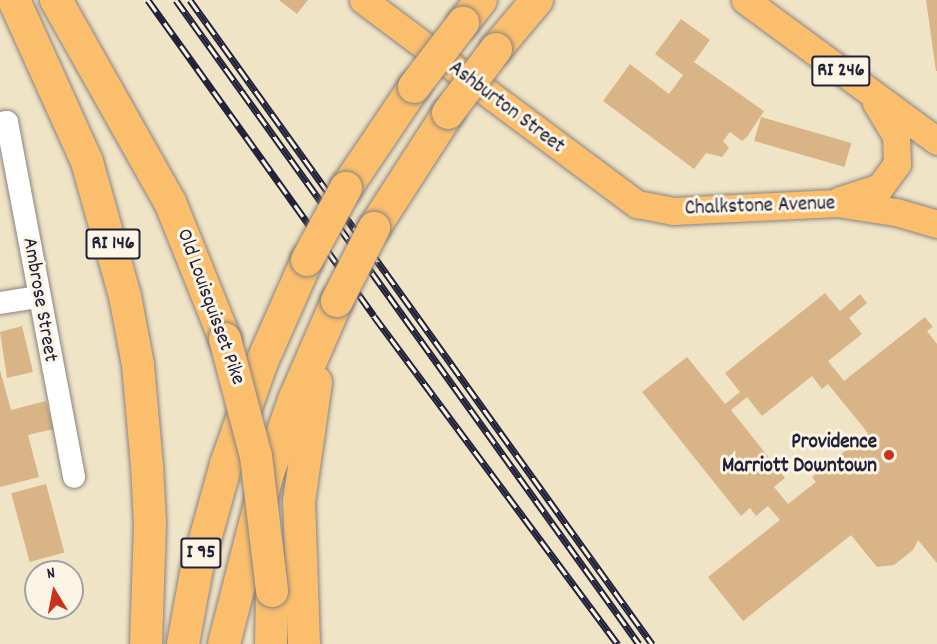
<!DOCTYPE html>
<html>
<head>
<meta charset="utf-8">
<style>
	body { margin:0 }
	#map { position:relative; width:937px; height:644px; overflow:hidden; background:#f0e4c6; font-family:Dekko,sans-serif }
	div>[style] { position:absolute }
	.building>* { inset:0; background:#d9b486; transform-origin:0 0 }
	.roads { filter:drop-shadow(0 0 2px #898380) drop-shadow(0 0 2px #898380) }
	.minor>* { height:22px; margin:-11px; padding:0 11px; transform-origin:11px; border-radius:11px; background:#fff }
	.major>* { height:27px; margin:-13.5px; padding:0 13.5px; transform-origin:13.5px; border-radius:13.5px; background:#fabe6d }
	.highway>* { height:32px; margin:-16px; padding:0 16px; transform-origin:16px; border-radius:16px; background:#fabe6d }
	.rail>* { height:7px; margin-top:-3.5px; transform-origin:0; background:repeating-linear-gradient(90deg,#fcf5e5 0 14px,#22223b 0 28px); box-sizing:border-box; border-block:2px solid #22223b }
	.bridges { filter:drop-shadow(0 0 2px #898380) drop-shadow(0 0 2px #898380) }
	.highway-bridge>* { height:32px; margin:-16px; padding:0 16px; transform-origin:16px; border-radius:16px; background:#fabe6d }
	.dots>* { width:16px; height:16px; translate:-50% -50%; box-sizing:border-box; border:3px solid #fcf5e5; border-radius:50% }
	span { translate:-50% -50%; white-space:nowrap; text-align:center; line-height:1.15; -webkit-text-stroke:6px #fcf5e5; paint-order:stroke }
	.shield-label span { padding:2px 4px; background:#fcf5e5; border:2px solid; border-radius:4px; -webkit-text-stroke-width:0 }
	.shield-label { font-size:20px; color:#22223b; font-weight:700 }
	.street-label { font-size:21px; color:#22223b }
	.poi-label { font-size:21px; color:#22223b; font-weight:700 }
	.right { translate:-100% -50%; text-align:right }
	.north { position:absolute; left:24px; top:560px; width:60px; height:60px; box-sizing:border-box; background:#fcf5e5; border:2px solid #a5a1a1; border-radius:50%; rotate:350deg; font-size:16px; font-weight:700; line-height:24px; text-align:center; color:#22223b }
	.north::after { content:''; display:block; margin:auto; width:21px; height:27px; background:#c8321e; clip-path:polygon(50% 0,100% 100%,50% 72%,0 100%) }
</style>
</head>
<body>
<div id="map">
	<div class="building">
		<i style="clip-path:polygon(279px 0,308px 0,297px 14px)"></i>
		<i style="clip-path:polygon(926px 0,937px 0,937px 71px,936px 71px)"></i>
		<i style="clip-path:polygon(681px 19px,710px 40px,694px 62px,764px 111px,747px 137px,742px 141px,730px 132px,723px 141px,729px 148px,722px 157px,706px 153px,694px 169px,603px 101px,630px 64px,669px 94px,683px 75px,655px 54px)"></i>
		<i style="left:761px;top:117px;width:94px;height:25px;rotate:16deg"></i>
		<i style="clip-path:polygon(evenodd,825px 293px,840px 311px,860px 294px,867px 303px,849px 318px,862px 334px,828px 361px,844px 381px,925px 317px,933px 327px,927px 331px,937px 344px,937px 563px,918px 540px,913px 550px,894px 565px,877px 567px,851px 535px,743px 621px,708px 577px,780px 520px,768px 506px,756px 516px,750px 508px,741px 516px,642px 392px,687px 357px,725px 404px,740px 392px,725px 373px,825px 293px,812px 376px,822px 389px,828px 384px,868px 433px,812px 477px,816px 482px,788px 504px,774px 487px,785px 478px,731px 410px,747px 397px,762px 416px,812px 376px)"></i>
		<i style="clip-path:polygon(22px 326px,33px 372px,7px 378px,0 332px)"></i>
		<i style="clip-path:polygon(0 370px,11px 410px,46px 401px,53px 429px,28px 435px,39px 477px,0 487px)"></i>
		<i style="left:46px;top:484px;width:71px;height:36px;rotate:75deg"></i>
	</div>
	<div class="roads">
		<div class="minor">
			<i style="left:0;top:123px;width:7px;rotate:-8deg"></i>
			<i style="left:7px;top:122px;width:361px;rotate:79.3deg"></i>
			<i style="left:0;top:303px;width:37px;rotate:-9deg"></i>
		</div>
		<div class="major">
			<i style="left:363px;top:0;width:342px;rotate:36.7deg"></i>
			<i style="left:637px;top:204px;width:37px;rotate:11deg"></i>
			<i style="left:673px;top:211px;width:164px;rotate:-2.8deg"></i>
			<i style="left:837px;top:203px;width:60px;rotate:8.7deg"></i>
			<i style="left:896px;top:212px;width:43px;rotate:16.3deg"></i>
			<i style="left:745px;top:0;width:238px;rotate:36.3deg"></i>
			<i style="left:840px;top:200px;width:42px;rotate:-18deg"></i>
			<i style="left:880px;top:187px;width:29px;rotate:-54deg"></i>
			<i style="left:897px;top:164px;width:28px;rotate:-92deg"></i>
			<i style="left:896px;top:136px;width:39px;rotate:-121deg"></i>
		</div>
		<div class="highway">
			<i style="left:14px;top:0;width:178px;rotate:65.7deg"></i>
			<i style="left:87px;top:162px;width:139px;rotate:74.2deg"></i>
			<i style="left:125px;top:296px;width:70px;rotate:79.3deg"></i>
			<i style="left:138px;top:365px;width:100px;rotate:84.9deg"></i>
			<i style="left:147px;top:465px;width:59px;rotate:87.1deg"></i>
			<i style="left:150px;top:524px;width:120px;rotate:91.9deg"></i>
			<i style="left:56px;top:0;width:232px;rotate:60.6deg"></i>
			<i style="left:170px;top:202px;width:148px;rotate:68.1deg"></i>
			<i style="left:463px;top:23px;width:29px;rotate:-52deg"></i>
			<i style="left:496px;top:49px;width:64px;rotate:-50.1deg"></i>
			<i style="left:346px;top:188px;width:122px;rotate:-56deg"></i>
			<i style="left:374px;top:228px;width:137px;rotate:-57.2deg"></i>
			<i style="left:183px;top:644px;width:77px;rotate:-79.6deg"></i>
			<i style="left:197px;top:568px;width:108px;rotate:-74.4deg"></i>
			<i style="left:226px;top:464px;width:108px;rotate:-70.6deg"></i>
			<i style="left:262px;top:362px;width:111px;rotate:-66.2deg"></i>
			<i style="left:224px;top:644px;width:173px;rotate:-75.6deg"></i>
			<i style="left:267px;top:476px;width:81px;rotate:-70.4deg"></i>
			<i style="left:294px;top:400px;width:108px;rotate:-66.5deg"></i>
			<i style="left:271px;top:644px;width:53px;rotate:-88.9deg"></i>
			<i style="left:304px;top:644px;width:142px;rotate:-92deg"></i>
			<i style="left:299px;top:502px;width:121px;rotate:-81.9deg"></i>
		</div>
	</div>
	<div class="rail">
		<i style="left:148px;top:0;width:388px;rotate:54.4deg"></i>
		<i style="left:374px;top:316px;width:409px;rotate:53.4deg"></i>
		<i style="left:176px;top:0;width:793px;rotate:54.29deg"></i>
		<i style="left:190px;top:0;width:793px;rotate:54.34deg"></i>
	</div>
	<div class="bridges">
		<div class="highway-bridge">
			<i style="left:414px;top:87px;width:81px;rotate:-52.6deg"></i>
			<i style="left:448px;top:113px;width:80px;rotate:-53.1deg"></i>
			<i style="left:307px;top:260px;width:82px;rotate:-61.6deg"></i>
			<i style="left:337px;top:301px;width:82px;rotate:-63.1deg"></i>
			<i style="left:225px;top:339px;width:121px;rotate:75.2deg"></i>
			<i style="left:256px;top:456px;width:136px;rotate:83.2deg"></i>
		</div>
	</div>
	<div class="dots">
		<i style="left:889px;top:455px;background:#c8321e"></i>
	</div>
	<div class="shield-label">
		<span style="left:841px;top:71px">RI 246</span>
		<span style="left:113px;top:244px">RI 146</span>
		<span style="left:201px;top:553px">I 95</span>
	</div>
	<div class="street-label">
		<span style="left:506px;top:108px;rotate:37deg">Ashburton Street</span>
		<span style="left:760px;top:207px;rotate:-2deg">Chalkstone Avenue</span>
		<span style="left:39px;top:300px;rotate:80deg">Ambrose Street</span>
		<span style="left:210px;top:307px;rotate:70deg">Old Louisquisset Pike</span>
	</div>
	<div class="poi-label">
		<span class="right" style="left:877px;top:455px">Providence<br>Marriott Downtown</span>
	</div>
	<div class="north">N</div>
</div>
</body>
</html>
